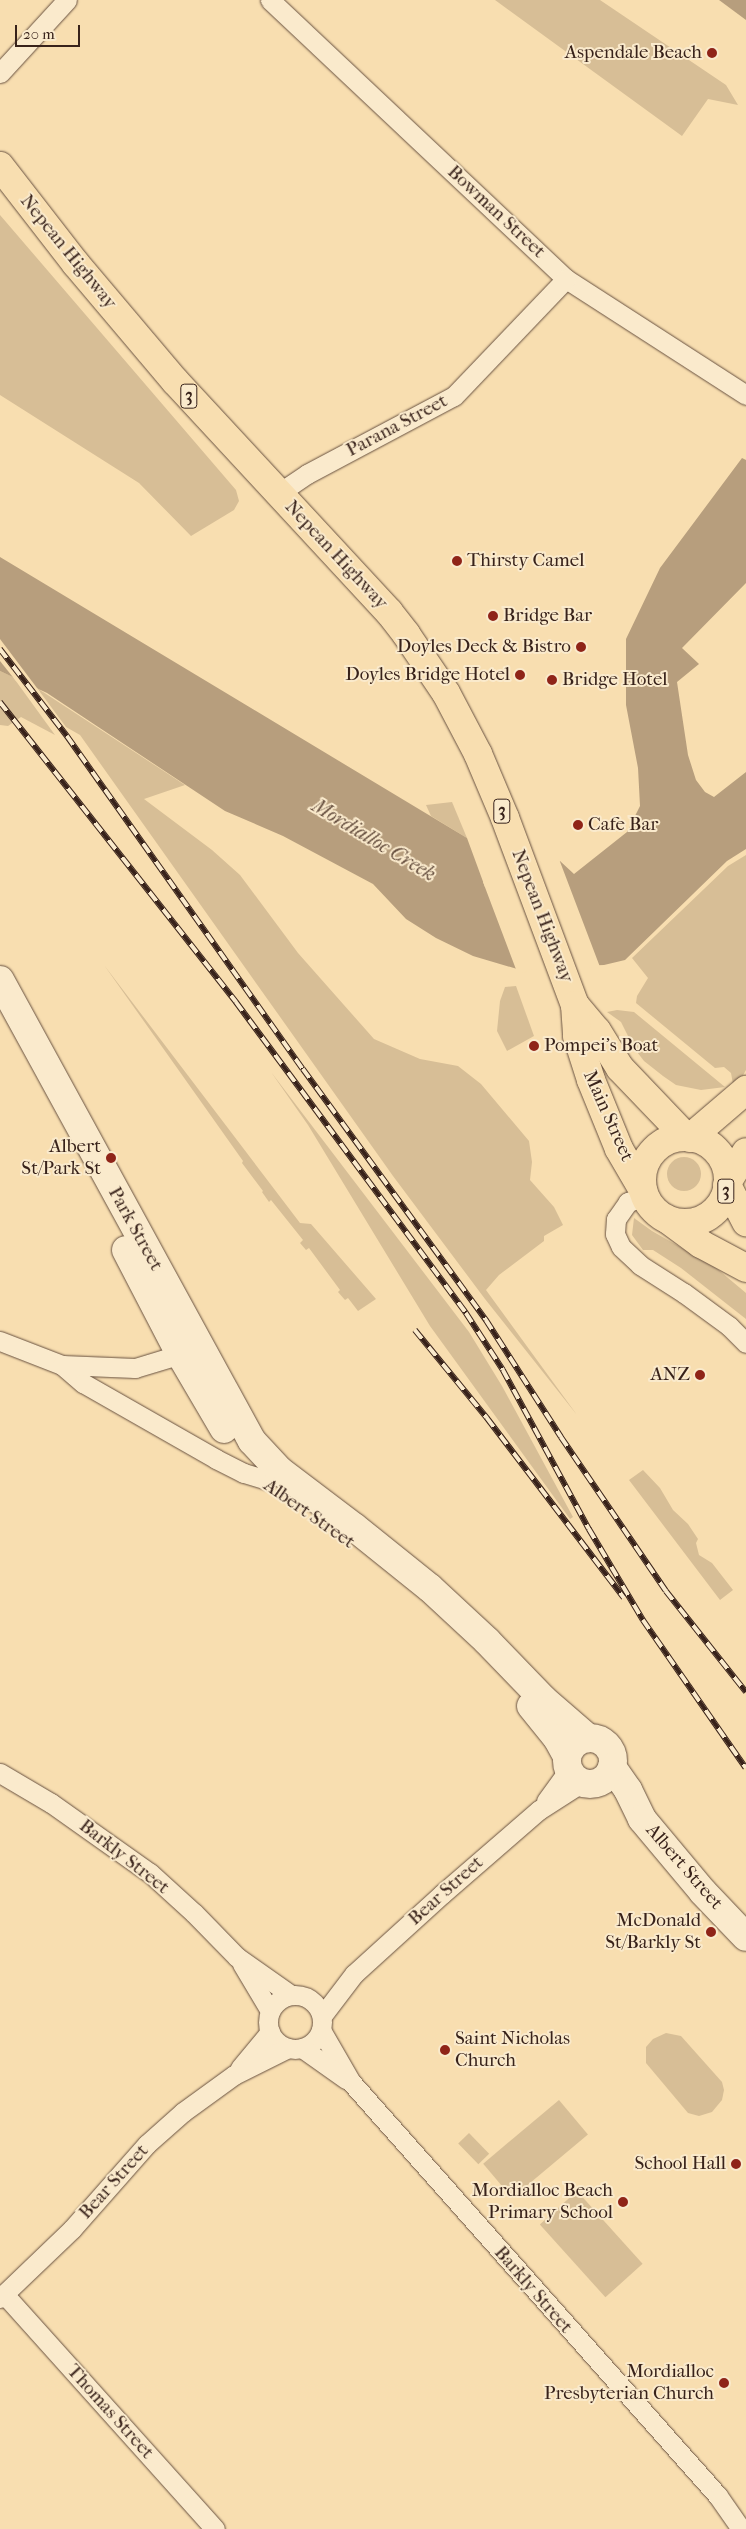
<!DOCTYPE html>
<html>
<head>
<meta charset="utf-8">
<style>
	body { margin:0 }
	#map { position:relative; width:746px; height:2529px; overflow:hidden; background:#f8deb0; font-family:"IM FELL French Canon",serif }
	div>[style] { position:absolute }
	.green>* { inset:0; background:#d7be96; transform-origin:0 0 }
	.round { border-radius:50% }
	.water>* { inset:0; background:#b79e7d }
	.pier>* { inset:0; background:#f8deb0 }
	.roads { filter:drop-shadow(0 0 1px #685140) drop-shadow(0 0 1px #685140) }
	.street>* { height:19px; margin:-9.5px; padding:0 9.5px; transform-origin:9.5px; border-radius:9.5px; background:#faeacc }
	.street>.ring { margin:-9.5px; padding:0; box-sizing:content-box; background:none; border:19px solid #faeacc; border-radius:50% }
	.secondary>* { height:28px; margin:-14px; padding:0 14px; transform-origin:14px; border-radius:14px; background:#faeacc }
	.secondary>.ring { margin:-14px; padding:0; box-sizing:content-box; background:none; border:28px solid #faeacc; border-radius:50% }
	.primary>* { height:28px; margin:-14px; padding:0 14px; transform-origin:14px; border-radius:14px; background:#f8deb0 }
	.highway>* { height:28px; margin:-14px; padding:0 14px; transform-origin:14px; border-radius:14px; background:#f8deb0 }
	.highway>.ring { margin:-14px; padding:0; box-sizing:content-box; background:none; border:28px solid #f8deb0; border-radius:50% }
	.rail>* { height:5.5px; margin-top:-2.75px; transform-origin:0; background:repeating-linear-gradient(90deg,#faeacc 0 11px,#38221a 0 22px); box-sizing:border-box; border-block:1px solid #38221a }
	.dots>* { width:14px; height:14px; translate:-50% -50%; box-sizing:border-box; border:2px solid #faeacc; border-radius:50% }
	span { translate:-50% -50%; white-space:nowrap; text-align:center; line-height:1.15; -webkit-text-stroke:4px #faeacc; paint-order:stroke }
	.shield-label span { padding:1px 4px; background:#faeacc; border:1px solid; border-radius:4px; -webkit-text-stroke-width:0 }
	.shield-label { font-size:18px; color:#38221a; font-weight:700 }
	.poi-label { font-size:19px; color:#38221a }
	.right { translate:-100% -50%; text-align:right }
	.left { translate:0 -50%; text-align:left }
	.street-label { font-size:19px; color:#38221a }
	.water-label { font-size:20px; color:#644d3d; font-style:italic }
	.scale { position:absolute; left:15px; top:25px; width:65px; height:22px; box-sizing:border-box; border:2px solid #38221a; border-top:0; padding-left:6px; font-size:15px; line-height:18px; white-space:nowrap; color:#38221a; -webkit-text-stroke:4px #faeacc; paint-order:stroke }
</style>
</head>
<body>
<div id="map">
	<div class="green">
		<i style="clip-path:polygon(495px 0,600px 0,726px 85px,738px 105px,708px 99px,682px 136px)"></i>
		<i style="clip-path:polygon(0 215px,236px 490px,239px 501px,234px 510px,191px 536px,139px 483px,0 395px)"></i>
		<i style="clip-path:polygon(0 671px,13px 677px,55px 735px,21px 717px,8px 726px,0 725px)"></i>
		<i style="clip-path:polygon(37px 688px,185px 785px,144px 799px,212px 850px,240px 875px,298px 953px,374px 1039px,420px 1059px,458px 1066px,481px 1084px,529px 1141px,532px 1162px,530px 1180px,554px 1207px,563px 1225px,544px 1236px,544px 1241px,499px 1275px,486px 1290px,577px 1415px,485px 1299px,393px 1176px,80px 735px,66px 727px)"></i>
		<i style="clip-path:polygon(452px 802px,467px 838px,431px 816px,426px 805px)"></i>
		<i style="clip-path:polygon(746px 855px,746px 1070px,742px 1077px,733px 1084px,731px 1073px,724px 1067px,715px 1068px,636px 1003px,637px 996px,648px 978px,632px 958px,728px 866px)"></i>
		<i style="clip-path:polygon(104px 965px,300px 1223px,311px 1224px,376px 1299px,358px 1311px,348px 1298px,345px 1300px,338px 1292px,340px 1290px,309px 1248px,306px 1250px,300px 1243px,303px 1240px,271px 1200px,269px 1202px,262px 1192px,263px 1191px,242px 1163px,243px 1161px)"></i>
		<i style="clip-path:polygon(516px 986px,534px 1036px,507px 1051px,497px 1031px,500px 1001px,505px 987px)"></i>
		<i style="clip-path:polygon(617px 1010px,634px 1012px,725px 1087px,701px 1090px,676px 1085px,663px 1076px,644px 1061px,634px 1048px,621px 1022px,607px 1012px)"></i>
		<i style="clip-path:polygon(271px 1072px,469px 1332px,502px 1386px,573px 1517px,570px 1519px,430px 1326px,308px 1125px)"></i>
		<i class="round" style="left:667px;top:1157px;width:34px;height:34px"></i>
		<i style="clip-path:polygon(634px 1218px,652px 1231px,715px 1267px,746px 1293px,746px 1319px,681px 1268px,653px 1250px,643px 1250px,632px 1235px)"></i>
		<i style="clip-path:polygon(643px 1470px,660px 1488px,673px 1510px,688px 1524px,698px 1539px,696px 1543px,699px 1555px,712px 1563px,733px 1590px,720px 1600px,629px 1480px)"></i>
		<i style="clip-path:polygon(666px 2033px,681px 2036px,722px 2082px,724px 2090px,722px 2100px,712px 2112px,699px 2116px,688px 2113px,646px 2063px,646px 2047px,653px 2039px)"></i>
		<i style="left:559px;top:2100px;width:45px;height:99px;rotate:50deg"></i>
		<i style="left:469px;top:2133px;width:29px;height:15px;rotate:46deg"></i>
		<i style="left:577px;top:2191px;width:98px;height:50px;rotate:48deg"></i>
	</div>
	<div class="water">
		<i style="clip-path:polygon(719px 0,746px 0,746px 20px)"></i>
		<i style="clip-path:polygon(742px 458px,746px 460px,746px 583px,682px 648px,699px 664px,677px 682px,688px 755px,696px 780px,705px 792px,714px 797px,746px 772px,746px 849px,727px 861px,625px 960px,604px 965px,527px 968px,524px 971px,473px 956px,436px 938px,406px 919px,373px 884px,283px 836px,225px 811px,47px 693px,0 671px,0 557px,467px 838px,485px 887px,560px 861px,574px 874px,627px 832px,640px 806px,638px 768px,626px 705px,626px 639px,660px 568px)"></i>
	</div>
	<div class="pier">
		<i style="clip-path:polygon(0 639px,37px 688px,40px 692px,16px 681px,0 661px)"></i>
		<i style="clip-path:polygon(559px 859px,600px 967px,528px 970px,524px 973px,517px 972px,483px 882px,486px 881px,487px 884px)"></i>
	</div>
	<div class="roads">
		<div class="street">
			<i style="left:270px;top:0;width:407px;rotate:43.3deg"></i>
			<i style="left:566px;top:279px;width:214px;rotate:32.8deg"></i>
			<i style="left:0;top:73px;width:99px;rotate:-47.5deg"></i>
			<i style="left:279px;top:493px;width:34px;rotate:-34deg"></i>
			<i style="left:307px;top:474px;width:166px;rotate:-28deg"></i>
			<i style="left:454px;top:396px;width:162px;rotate:-46.3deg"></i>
			<i style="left:645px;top:1197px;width:18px;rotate:164deg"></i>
			<i style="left:628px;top:1202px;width:21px;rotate:125deg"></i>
			<i style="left:616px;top:1219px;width:15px;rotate:94deg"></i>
			<i style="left:615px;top:1234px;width:14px;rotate:65deg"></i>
			<i style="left:621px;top:1247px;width:26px;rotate:43deg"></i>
			<i style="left:640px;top:1265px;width:52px;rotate:32.5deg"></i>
			<i style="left:684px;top:1293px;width:56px;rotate:36.3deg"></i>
			<i style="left:729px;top:1326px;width:24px;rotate:45deg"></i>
			<i style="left:0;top:1341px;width:66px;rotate:21.2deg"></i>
			<i style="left:62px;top:1365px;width:28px;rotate:41deg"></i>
			<i style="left:83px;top:1383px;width:153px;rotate:29.7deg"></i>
			<i style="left:216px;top:1459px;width:31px;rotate:27deg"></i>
			<i style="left:244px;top:1473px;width:24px;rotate:17deg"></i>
			<i style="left:62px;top:1365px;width:73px;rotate:2.4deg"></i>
			<i style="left:135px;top:1368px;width:59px;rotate:-16.9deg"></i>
			<i style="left:0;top:1773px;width:59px;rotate:30.5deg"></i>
			<i style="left:51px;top:1803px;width:121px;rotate:35.3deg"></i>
			<i style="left:150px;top:1873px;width:59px;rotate:42.3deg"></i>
			<i style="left:194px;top:1913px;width:62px;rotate:45.7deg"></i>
			<i style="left:237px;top:1957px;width:66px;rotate:35.1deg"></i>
			<i style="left:546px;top:1801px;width:37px;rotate:-54deg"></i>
			<i style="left:242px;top:1964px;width:55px;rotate:59.2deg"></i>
			<i class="ring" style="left:268px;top:1995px;width:35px;height:35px"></i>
			<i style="left:322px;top:2016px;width:53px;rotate:-52.7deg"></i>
			<i style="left:354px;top:1974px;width:119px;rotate:-42.3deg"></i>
			<i style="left:442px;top:1894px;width:128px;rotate:-40.9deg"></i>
			<i style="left:539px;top:1810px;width:50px;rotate:-32.7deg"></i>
			<i style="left:321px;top:2030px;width:60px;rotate:60deg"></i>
			<i style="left:351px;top:2082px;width:553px;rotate:48.44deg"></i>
			<i style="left:718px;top:2496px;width:40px;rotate:55.1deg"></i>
			<i style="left:302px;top:2048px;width:54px;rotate:35.2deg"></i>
			<i style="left:240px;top:2068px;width:47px;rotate:-50.2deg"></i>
			<i style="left:4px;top:2294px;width:316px;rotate:48.1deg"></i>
			<i style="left:0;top:2298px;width:100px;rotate:-43.8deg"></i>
			<i style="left:72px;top:2229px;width:113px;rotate:-48.6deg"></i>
			<i style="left:147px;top:2144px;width:48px;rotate:-41.6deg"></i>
			<i style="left:183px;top:2112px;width:63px;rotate:-36deg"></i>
			<i style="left:234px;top:2075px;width:60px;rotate:-26.6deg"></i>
		</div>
		<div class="secondary">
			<i style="left:0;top:980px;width:525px;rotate:61.34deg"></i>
			<i style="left:252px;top:1441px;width:41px;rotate:47deg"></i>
			<i style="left:280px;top:1471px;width:93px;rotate:37.1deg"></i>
			<i style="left:354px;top:1527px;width:97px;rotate:38.8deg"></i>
			<i style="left:430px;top:1588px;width:78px;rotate:42.9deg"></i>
			<i style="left:487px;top:1641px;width:81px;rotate:46deg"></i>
			<i style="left:543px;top:1699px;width:60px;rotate:40.9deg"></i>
			<i style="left:126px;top:1250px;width:117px;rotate:62.6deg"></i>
			<i style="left:180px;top:1354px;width:87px;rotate:59.6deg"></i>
			<i style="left:531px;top:1706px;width:41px;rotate:50.9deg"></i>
			<i style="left:557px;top:1738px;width:21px;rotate:61deg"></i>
			<i class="ring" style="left:567px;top:1738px;width:18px;height:18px"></i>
			<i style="left:612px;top:1767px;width:28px;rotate:55deg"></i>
			<i style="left:628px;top:1790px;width:32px;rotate:64deg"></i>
			<i style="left:642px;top:1819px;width:95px;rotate:50.1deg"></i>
			<i style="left:703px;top:1892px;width:62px;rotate:46.3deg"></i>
		</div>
		<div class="primary">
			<i style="left:690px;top:1138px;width:74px;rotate:-40.6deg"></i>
			<i style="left:728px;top:1181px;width:34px;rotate:-58deg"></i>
		</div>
		<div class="highway">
			<i style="left:0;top:166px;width:124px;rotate:52.2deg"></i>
			<i style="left:76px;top:264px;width:153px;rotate:49.8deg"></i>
			<i style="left:175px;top:381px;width:315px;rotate:47.2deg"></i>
			<i style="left:389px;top:612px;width:28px;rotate:52deg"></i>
			<i style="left:406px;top:634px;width:71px;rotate:55.9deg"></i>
			<i style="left:446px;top:693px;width:69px;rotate:62.3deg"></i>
			<i style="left:478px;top:754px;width:69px;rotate:67.1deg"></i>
			<i style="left:505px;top:818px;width:200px;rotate:69.5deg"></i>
			<i style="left:575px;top:1005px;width:34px;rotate:50deg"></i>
			<i style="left:597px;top:1031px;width:44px;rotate:58.1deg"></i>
			<i style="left:620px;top:1068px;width:95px;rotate:46.3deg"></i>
			<i style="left:575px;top:1005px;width:31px;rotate:86deg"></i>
			<i style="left:577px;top:1036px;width:46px;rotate:72.3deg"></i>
			<i style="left:591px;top:1080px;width:74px;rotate:67.9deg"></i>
			<i style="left:619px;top:1149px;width:48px;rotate:59.7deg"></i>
			<i class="ring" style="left:642px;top:1137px;width:58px;height:58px"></i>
			<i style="left:727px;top:1185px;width:42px;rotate:62.8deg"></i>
			<i style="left:667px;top:1219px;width:42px;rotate:36.3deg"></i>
			<i style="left:701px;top:1244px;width:51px;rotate:28.1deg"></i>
		</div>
	</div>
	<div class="rail">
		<i style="left:0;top:649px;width:110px;rotate:52.4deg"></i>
		<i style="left:67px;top:736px;width:408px;rotate:54.7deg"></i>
		<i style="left:303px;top:1069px;width:311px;rotate:53.9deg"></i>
		<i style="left:486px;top:1320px;width:139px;rotate:57.3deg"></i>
		<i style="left:561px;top:1437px;width:186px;rotate:55.7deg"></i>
		<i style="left:666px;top:1591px;width:129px;rotate:51.6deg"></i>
		<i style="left:0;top:702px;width:382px;rotate:51.8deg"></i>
		<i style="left:236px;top:1002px;width:387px;rotate:53.5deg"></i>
		<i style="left:466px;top:1313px;width:68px;rotate:57deg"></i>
		<i style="left:503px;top:1370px;width:181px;rotate:61.6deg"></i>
		<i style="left:589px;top:1529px;width:106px;rotate:59.3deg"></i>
		<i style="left:643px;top:1620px;width:180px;rotate:55.2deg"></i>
		<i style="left:415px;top:1330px;width:114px;rotate:50.7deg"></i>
		<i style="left:487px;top:1418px;width:226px;rotate:52.7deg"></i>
	</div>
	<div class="dots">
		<i style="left:712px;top:53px;background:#8f2418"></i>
		<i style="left:457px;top:561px;background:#8f2418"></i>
		<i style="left:493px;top:616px;background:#8f2418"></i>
		<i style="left:581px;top:647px;background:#8f2418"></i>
		<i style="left:520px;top:675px;background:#8f2418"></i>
		<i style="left:552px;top:680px;background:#8f2418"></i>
		<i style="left:578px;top:825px;background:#8f2418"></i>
		<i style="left:534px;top:1046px;background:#8f2418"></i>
		<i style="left:111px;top:1158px;background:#8f2418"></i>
		<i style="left:700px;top:1375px;background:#8f2418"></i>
		<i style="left:711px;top:1932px;background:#8f2418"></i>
		<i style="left:445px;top:2050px;background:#8f2418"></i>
		<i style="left:736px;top:2164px;background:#8f2418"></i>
		<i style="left:623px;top:2202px;background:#8f2418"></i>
		<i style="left:724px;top:2383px;background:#8f2418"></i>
	</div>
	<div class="shield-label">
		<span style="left:189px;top:396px">3</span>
		<span style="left:502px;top:811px">3</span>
		<span style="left:726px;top:1191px">3</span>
	</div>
	<div class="poi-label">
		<span class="right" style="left:702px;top:53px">Aspendale Beach</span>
		<span class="left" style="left:467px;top:561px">Thirsty Camel</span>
		<span class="left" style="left:503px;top:616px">Bridge Bar</span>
		<span class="right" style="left:571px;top:647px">Doyles Deck &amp; Bistro</span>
		<span class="right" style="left:510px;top:675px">Doyles Bridge Hotel</span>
		<span class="left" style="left:562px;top:680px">Bridge Hotel</span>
		<span class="left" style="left:588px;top:825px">Cafe Bar</span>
		<span class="left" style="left:544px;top:1046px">Pompei’s Boat</span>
		<span class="right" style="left:101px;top:1158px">Albert<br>St/Park St</span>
		<span class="right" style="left:690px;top:1375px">ANZ</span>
		<span class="right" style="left:701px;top:1932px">McDonald<br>St/Barkly St</span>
		<span class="left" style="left:455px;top:2050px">Saint Nicholas<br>Church</span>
		<span class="right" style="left:726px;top:2164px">School Hall</span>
		<span class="right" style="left:613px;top:2202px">Mordialloc Beach<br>Primary School</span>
		<span class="right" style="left:714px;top:2383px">Mordialloc<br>Presbyterian Church</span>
	</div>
	<div class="street-label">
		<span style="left:496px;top:212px;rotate:43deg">Bowman Street</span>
		<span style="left:68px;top:252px;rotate:51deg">Nepean Highway</span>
		<span style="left:397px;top:426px;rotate:-28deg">Parana Street</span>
		<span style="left:336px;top:555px;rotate:47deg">Nepean Highway</span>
		<span style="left:542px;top:916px;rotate:69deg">Nepean Highway</span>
		<span style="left:608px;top:1116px;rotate:66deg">Main Street</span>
		<span style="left:135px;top:1229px;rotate:61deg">Park Street</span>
		<span style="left:309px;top:1514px;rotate:35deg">Albert Street</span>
		<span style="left:124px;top:1857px;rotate:38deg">Barkly Street</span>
		<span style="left:684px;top:1867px;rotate:49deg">Albert Street</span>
		<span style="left:446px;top:1891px;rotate:-42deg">Bear Street</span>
		<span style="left:114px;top:2182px;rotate:-48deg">Bear Street</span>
		<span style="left:533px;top:2290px;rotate:49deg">Barkly Street</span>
		<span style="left:110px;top:2412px;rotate:48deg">Thomas Street</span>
	</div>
	<div class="water-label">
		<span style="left:374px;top:840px;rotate:31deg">Mordialloc Creek</span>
	</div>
	<div class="scale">20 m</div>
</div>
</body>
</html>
